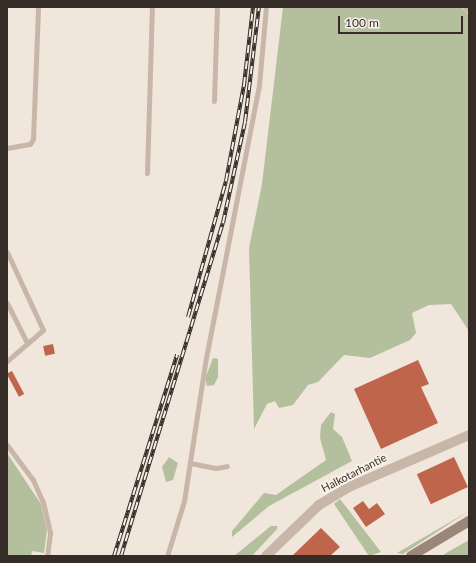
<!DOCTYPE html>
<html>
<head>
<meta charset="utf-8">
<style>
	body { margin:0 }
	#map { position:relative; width:476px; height:563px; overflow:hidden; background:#f1e6dc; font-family:Lato,sans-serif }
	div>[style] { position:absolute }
	.green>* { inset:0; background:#b4bf9d }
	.building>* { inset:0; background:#bf654c; transform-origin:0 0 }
	.lane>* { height:5px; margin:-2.5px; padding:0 2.5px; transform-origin:2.5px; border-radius:2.5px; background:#c8b6a9 }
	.street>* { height:10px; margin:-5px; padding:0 5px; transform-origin:5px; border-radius:5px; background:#c8b6a9 }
	.secondary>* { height:10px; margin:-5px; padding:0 5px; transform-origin:5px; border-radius:5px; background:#9b867a }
	.rail>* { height:4px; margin-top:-2px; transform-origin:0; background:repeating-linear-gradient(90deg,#f8f1e8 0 8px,#352c28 0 16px); box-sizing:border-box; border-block:1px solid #352c28 }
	span { translate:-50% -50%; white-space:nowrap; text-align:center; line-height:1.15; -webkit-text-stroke:4px #f8f1e8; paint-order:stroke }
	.street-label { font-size:11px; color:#352c28 }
	.frame { position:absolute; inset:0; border:8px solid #352c28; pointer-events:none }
	.scale { position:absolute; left:338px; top:16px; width:125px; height:18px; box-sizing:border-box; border:2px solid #352c28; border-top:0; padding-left:5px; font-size:12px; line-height:14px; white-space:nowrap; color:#352c28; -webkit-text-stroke:3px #f8f1e8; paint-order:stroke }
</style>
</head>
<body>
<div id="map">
	<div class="green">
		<i style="clip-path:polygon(283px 7px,461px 7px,469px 15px,469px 331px,451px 304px,429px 305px,412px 313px,416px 333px,410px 340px,370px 358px,344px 355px,318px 382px,308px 385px,293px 405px,279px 408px,275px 401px,267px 404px,254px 429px,249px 248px,262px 184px)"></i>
		<i style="clip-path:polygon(213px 358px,218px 359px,218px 377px,214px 385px,207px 386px,205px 379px)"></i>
		<i style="clip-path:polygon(331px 412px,335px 414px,333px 429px,342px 437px,352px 461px,269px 506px,232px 537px,232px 531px,264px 493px,276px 495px,326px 460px,320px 438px,321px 425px)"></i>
		<i style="clip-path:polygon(7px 453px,41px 504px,47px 530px,44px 553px,32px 551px,31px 556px,7px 556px)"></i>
		<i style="clip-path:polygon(169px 457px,178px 463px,173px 480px,166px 482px,162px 467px)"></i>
		<i style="clip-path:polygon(340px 499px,381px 552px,369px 556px,334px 504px)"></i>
		<i style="clip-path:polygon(469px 511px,403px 554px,397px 553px)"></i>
		<i style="clip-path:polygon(271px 526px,277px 526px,277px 529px,252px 556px,234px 556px)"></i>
		<i style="clip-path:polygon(469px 540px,469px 556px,442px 556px,446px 553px)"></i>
	</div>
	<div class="building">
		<i style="left:53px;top:344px;width:10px;height:10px;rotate:79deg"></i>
		<i style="clip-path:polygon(418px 360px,429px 384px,421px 387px,438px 423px,381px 449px,354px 389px)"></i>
		<i style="left:12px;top:371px;width:26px;height:6px;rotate:62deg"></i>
		<i style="left:454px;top:457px;width:33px;height:41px;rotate:65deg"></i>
		<i style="clip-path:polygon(363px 501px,369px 509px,377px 503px,385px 514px,366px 527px,353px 508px)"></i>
		<i style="clip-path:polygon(321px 528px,340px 547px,330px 556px,292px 556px)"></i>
	</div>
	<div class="lane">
		<i style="left:214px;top:101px;width:94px;rotate:-88.2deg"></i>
		<i style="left:7px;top:148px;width:23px;rotate:-10deg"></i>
		<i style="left:30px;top:144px;width:6px;rotate:-59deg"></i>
		<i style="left:33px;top:139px;width:132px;rotate:-87.8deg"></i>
		<i style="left:147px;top:173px;width:166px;rotate:-88.3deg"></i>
		<i style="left:7px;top:252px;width:86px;rotate:65.2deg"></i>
		<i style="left:43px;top:330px;width:48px;rotate:139.3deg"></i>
		<i style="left:7px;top:303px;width:45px;rotate:63.4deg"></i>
		<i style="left:7px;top:445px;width:44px;rotate:53.4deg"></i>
		<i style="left:33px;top:480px;width:24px;rotate:66deg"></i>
		<i style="left:43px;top:502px;width:32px;rotate:77deg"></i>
		<i style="left:50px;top:533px;width:23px;rotate:97deg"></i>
		<i style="left:190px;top:463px;width:26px;rotate:11deg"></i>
		<i style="left:216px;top:468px;width:11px;rotate:-10deg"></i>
		<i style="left:167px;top:556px;width:58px;rotate:-72.8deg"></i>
		<i style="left:184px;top:501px;width:140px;rotate:-81.3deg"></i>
		<i style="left:205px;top:363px;width:283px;rotate:-79deg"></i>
		<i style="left:259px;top:85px;width:78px;rotate:-84.9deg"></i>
	</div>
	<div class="street">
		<i style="left:468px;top:7px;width:1px;rotate:45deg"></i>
		<i style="left:266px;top:556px;width:74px;rotate:-43.9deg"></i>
		<i style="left:319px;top:505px;width:35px;rotate:-31deg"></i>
		<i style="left:349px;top:487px;width:131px;rotate:-23.4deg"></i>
	</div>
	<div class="secondary">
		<i style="left:411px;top:556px;width:68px;rotate:-31.1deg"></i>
	</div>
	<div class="rail">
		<i style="left:188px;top:317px;width:141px;rotate:-74.4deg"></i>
		<i style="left:226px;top:181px;width:98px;rotate:-79.4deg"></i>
		<i style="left:244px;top:85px;width:79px;rotate:-83.4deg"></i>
		<i style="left:114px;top:556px;width:211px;rotate:-72.6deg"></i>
		<i style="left:121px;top:556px;width:348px;rotate:-73deg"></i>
		<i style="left:223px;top:223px;width:103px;rotate:-77.7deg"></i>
		<i style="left:245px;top:122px;width:116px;rotate:-83.1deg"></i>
	</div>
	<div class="street-label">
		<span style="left:354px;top:473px;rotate:-27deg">Halkotarhantie</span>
	</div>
	<div class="frame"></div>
	<div class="scale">100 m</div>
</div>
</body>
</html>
